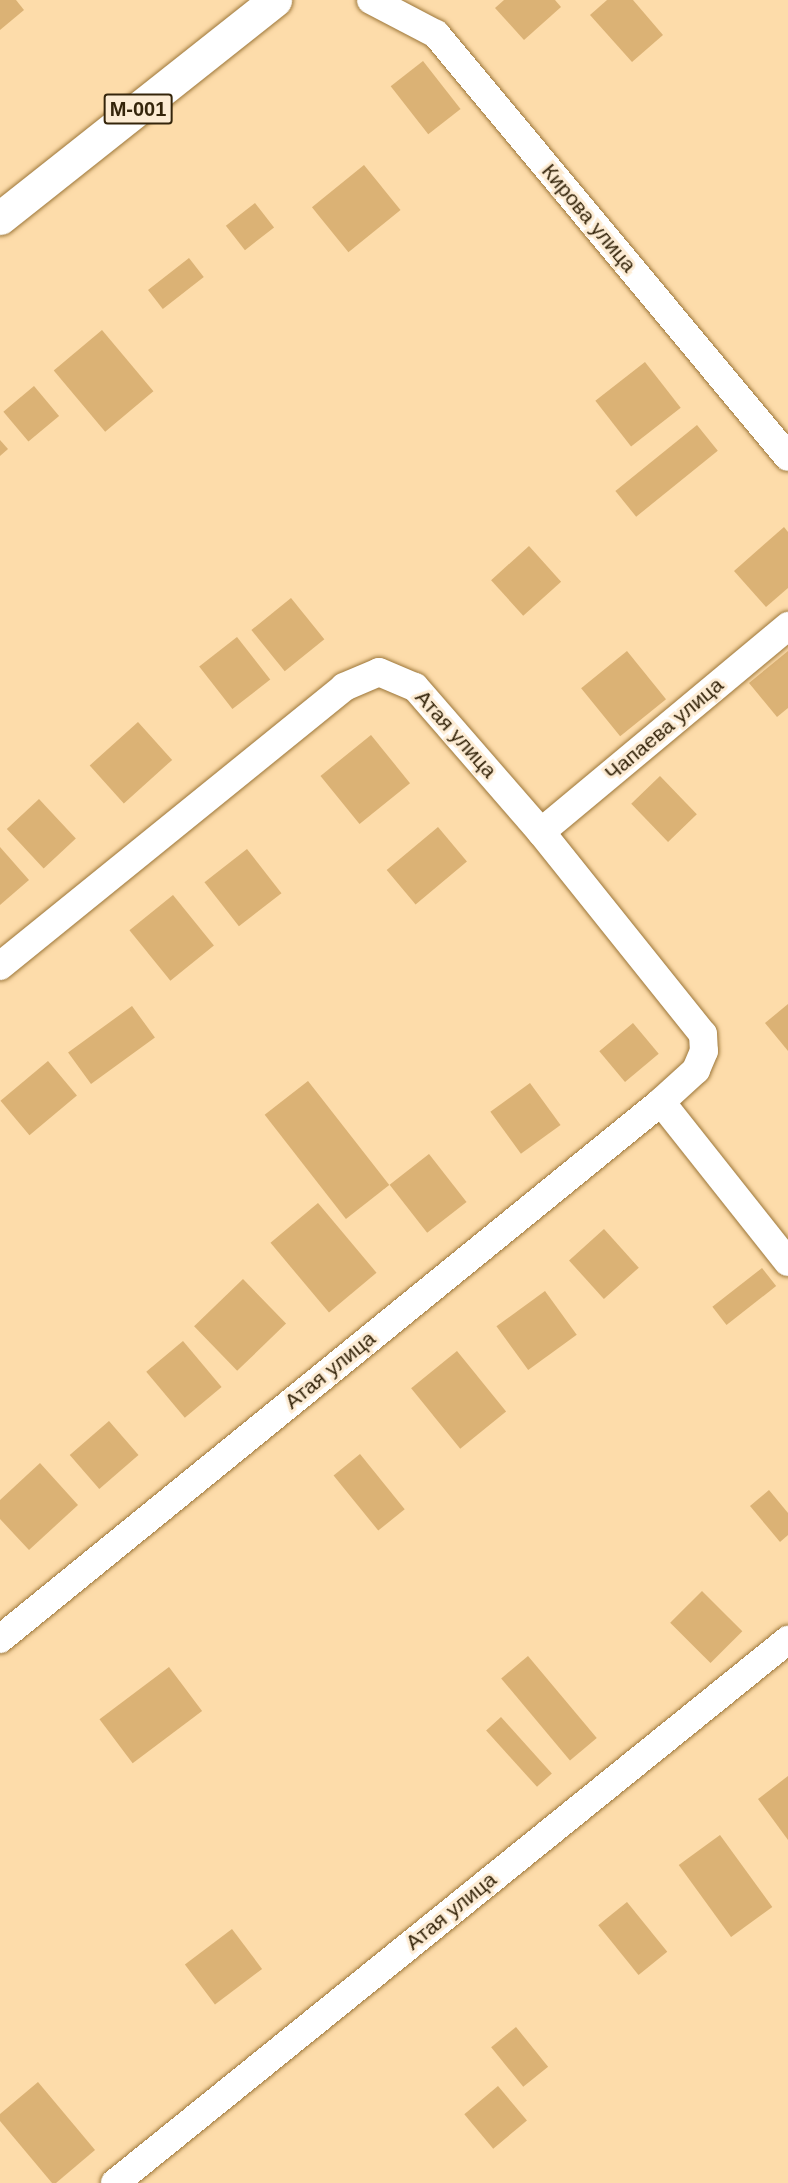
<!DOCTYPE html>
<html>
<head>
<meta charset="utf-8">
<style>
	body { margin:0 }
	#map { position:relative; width:788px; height:2183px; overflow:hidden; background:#fddcaa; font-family:Arial,sans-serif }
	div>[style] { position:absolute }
	.building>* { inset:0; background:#dbb275; transform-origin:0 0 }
	.roads { filter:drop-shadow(0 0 2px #9c7639) drop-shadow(0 0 2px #9c7639) }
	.minor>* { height:28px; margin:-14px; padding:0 14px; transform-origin:14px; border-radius:14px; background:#fff }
	.primary>* { height:33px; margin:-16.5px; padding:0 16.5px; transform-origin:16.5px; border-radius:16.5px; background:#fff }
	span { translate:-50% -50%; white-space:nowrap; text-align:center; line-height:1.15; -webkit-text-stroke:6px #fdecd4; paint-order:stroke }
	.shield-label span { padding:2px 4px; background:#fdecd4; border:2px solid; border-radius:4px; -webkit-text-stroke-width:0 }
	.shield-label { font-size:20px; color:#35250b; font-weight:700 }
	.street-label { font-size:21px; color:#35250b }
</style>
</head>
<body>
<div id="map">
	<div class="building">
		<i style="clip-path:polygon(0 0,16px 0,24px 10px,0 30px)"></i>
		<i style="clip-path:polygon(504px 0,555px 0,561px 7px,524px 40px,495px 8px)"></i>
		<i style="clip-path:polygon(607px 0,633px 0,663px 35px,632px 62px,590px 15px)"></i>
		<i style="left:423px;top:61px;width:61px;height:41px;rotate:52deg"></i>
		<i style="left:364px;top:165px;width:58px;height:67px;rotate:51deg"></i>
		<i style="left:255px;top:203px;width:31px;height:37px;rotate:52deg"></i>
		<i style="left:189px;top:258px;width:24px;height:52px;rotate:52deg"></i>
		<i style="left:102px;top:330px;width:80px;height:63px;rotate:50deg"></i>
		<i style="left:645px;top:362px;width:58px;height:63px;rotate:52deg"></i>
		<i style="left:34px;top:386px;width:39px;height:40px;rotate:50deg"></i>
		<i style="left:697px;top:425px;width:33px;height:105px;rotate:51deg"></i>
		<i style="clip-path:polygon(0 440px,8px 449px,0 456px)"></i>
		<i style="clip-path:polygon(784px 527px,788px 532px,788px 588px,766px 607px,734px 571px)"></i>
		<i style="left:529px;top:546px;width:48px;height:51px;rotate:48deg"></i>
		<i style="left:291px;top:598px;width:53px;height:51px;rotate:51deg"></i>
		<i style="left:237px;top:637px;width:54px;height:48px;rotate:52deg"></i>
		<i style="left:627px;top:651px;width:62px;height:59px;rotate:51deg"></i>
		<i style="clip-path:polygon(788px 651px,788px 708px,777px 717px,749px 683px)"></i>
		<i style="left:138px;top:722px;width:51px;height:65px;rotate:48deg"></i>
		<i style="left:371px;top:735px;width:62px;height:65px;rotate:51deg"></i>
		<i style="left:660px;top:776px;width:53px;height:40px;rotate:46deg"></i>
		<i style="left:39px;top:799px;width:54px;height:44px;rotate:47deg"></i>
		<i style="left:438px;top:827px;width:45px;height:67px;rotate:50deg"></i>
		<i style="clip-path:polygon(0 847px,29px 880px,0 905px)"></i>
		<i style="left:247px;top:849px;width:56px;height:54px;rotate:52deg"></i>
		<i style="left:173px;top:895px;width:65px;height:56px;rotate:51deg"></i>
		<i style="clip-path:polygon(788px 1004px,788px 1051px,765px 1023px)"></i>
		<i style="left:132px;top:1006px;width:39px;height:79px;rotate:54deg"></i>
		<i style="left:633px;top:1023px;width:40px;height:44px;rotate:50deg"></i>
		<i style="left:48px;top:1061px;width:45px;height:62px;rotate:50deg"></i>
		<i style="left:308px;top:1081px;width:132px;height:55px;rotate:52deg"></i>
		<i style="left:530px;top:1083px;width:52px;height:49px;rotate:54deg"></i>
		<i style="left:429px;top:1154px;width:61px;height:50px;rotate:52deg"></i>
		<i style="left:318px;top:1203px;width:91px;height:62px;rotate:50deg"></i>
		<i style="left:604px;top:1229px;width:52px;height:47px;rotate:48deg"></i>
		<i style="left:762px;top:1268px;width:23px;height:63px;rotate:52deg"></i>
		<i style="left:243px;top:1279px;width:62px;height:68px;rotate:46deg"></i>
		<i style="left:545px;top:1291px;width:54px;height:60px;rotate:54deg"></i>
		<i style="left:183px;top:1341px;width:60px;height:48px;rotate:50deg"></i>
		<i style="left:457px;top:1351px;width:78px;height:59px;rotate:51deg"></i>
		<i style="left:109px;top:1421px;width:45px;height:52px;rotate:49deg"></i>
		<i style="left:360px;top:1454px;width:71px;height:34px;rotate:51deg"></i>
		<i style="clip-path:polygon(40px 1463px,78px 1505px,29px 1550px,0 1519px,0 1500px)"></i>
		<i style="clip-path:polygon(769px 1490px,788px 1513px,788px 1535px,780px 1542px,750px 1506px)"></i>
		<i style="left:702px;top:1591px;width:57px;height:45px;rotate:45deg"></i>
		<i style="left:528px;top:1656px;width:107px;height:35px;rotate:50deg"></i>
		<i style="left:169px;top:1667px;width:55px;height:87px;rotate:53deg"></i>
		<i style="left:501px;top:1717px;width:76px;height:20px;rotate:48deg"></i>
		<i style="clip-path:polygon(788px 1776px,788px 1840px,758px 1799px)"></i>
		<i style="left:720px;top:1835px;width:89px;height:51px;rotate:54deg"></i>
		<i style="left:627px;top:1902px;width:64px;height:37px;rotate:51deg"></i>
		<i style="left:232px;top:1929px;width:50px;height:59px;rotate:53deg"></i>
		<i style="left:516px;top:2027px;width:51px;height:32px;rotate:51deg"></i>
		<i style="clip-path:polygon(38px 2082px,95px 2150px,56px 2183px,52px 2183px,0 2121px,0 2114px)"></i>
		<i style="left:498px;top:2086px;width:45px;height:44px;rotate:50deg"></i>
	</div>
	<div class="roads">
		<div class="minor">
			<i style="left:371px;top:0;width:73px;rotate:27.6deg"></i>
			<i style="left:436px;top:34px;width:550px;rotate:50.23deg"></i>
			<i style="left:541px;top:832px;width:322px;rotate:-39.8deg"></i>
			<i style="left:0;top:966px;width:443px;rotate:-39deg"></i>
			<i style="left:344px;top:687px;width:38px;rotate:-23deg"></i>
			<i style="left:379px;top:672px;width:39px;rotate:23deg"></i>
			<i style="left:415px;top:687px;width:192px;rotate:49deg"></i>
			<i style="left:541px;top:832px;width:259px;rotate:51.3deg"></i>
			<i style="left:703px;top:1034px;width:17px;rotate:87deg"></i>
			<i style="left:704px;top:1051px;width:21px;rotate:113deg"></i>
			<i style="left:696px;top:1070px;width:47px;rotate:137.6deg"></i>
			<i style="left:661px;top:1102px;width:204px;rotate:51.6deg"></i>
			<i style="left:0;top:1639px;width:852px;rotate:-39.09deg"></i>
			<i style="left:115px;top:2183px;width:865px;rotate:-38.9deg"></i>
		</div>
		<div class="primary">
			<i style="left:0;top:218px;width:351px;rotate:-38.4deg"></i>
		</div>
	</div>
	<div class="shield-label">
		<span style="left:138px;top:109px">М-001</span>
	</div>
	<div class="street-label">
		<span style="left:589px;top:218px;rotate:50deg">Кирова улица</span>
		<span style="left:664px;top:729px;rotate:-40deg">Чапаева улица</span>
		<span style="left:456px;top:734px;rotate:48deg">Атая улица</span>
		<span style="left:330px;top:1370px;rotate:-39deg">Атая улица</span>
		<span style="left:451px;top:1911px;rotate:-39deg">Атая улица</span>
	</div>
</div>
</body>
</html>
